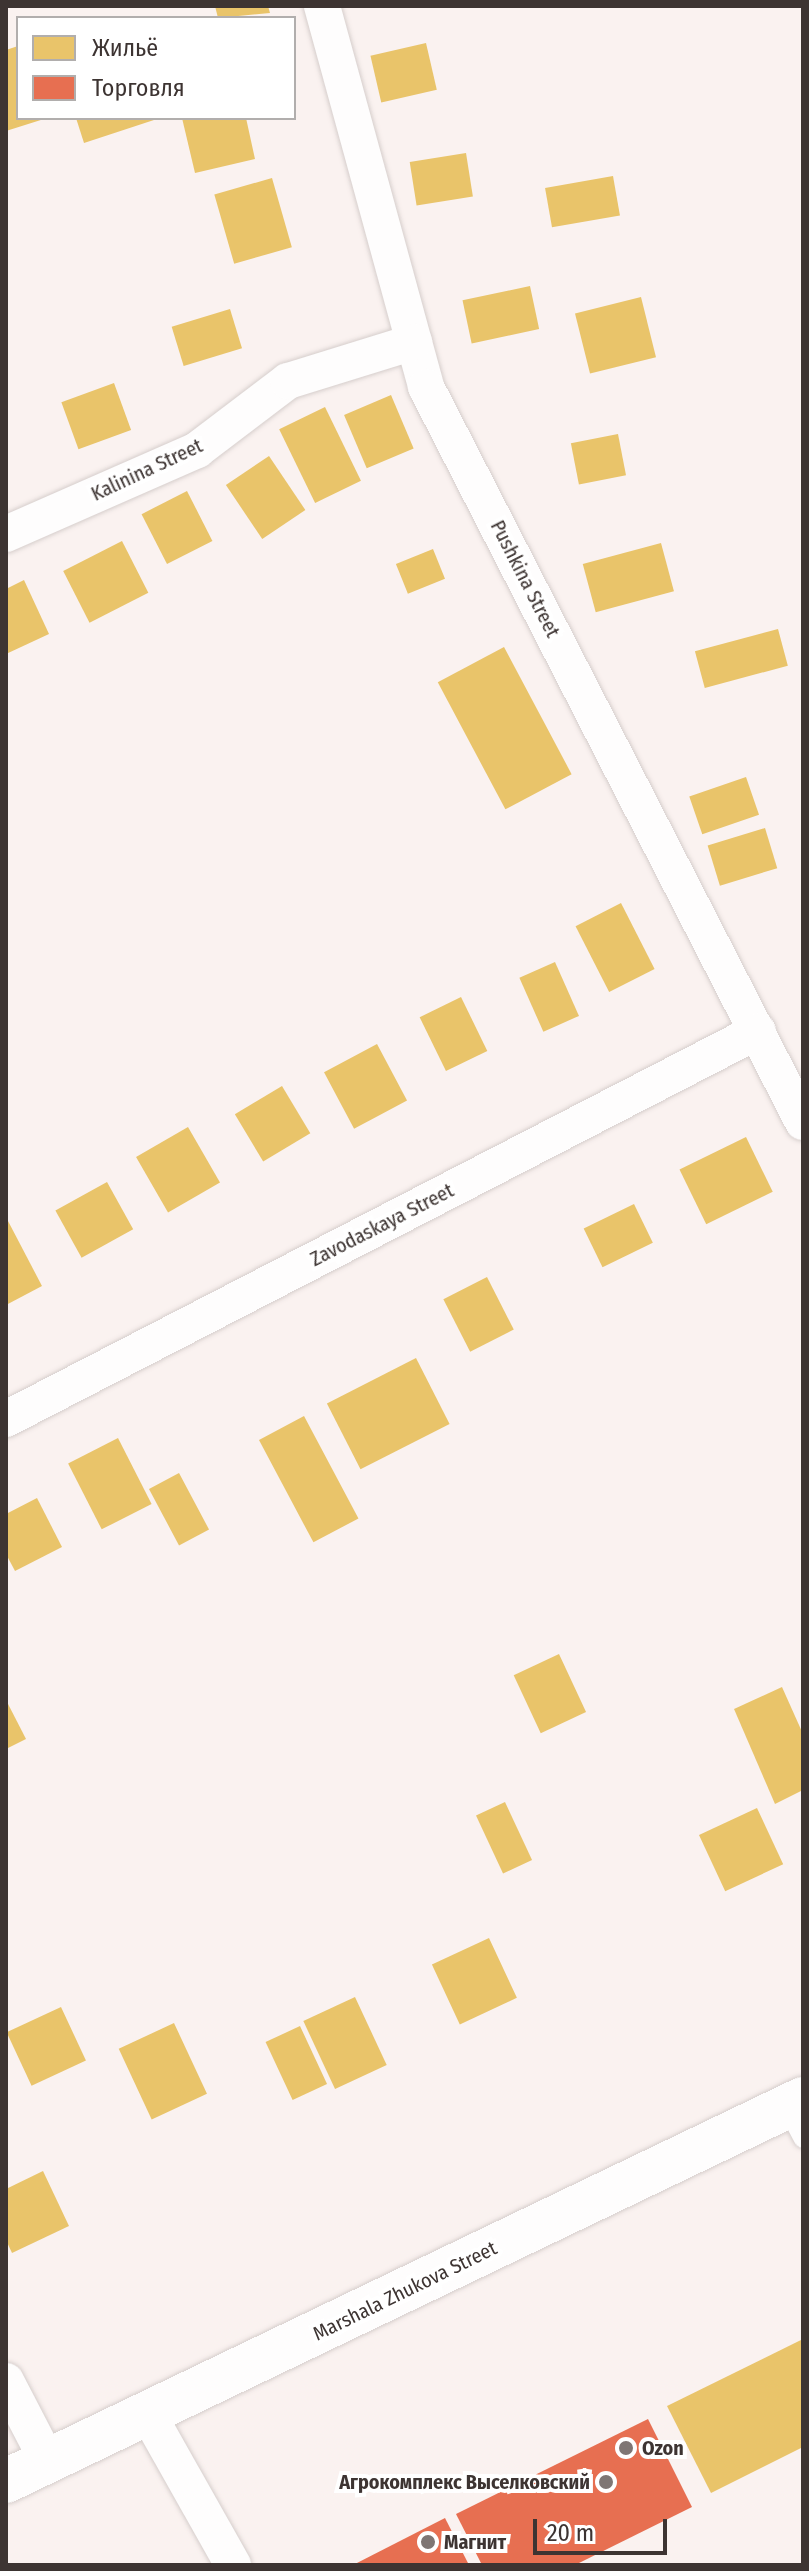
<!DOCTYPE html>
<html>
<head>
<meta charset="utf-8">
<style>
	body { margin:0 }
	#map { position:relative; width:809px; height:2571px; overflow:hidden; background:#faf2f0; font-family:"Fira Sans Condensed",sans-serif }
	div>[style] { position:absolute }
	.homes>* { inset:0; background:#e9c46a; transform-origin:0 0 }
	.shops>* { inset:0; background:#e76f51 }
	.roads { filter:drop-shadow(0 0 2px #d6cecc) drop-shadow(0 0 2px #d6cecc) }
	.lane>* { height:18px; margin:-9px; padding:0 9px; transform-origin:9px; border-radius:9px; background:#fefdfd }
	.street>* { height:36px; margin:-18px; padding:0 18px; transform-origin:18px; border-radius:18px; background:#fefdfd }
	.secondary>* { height:44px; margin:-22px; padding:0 22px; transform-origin:22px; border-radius:22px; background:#fefdfd }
	.dots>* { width:22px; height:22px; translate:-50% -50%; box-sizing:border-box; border:4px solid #fff; border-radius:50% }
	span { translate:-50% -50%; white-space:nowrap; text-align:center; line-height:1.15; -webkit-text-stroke:8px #fff; paint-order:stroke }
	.street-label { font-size:20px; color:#3d3432 }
	.poi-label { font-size:20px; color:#3d3432; font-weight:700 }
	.left { translate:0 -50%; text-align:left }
	.right { translate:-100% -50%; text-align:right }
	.frame { position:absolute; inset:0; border:8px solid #3d3432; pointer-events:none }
	.legend { position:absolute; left:16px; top:16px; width:280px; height:104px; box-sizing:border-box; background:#fff; border:2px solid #b1aead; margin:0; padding:10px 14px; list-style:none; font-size:24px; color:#3d3432 }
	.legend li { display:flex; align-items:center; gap:16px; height:40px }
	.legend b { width:40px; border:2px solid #b1aead }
	.scale { position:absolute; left:533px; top:2519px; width:134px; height:36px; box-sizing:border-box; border:4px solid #3d3432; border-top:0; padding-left:10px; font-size:24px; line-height:28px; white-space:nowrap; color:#3d3432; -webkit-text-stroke:6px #fff; paint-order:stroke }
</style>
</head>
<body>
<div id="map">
	<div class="homes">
		<i style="clip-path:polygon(215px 6px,268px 6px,270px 13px,218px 18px)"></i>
		<i style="left:426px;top:43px;width:48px;height:57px;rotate:77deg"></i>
		<i style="clip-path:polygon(18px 46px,18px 118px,44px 119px,6px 131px,6px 50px)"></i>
		<i style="clip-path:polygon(76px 118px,156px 118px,157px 119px,84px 143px)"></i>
		<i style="clip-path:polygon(182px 118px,246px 118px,255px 159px,195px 173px)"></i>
		<i style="left:466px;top:153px;width:44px;height:57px;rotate:81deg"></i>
		<i style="left:613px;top:176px;width:40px;height:69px;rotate:80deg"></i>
		<i style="left:272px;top:178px;width:72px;height:60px;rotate:74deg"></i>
		<i style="left:530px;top:286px;width:44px;height:69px;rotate:78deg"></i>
		<i style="left:641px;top:297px;width:62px;height:68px;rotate:76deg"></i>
		<i style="left:230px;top:309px;width:41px;height:61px;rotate:73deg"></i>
		<i style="left:114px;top:383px;width:50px;height:56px;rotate:70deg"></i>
		<i style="left:391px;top:395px;width:58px;height:51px;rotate:67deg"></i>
		<i style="left:325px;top:407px;width:82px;height:51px;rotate:64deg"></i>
		<i style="left:618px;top:434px;width:42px;height:48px;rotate:79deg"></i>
		<i style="left:269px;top:456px;width:65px;height:52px;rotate:56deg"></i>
		<i style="left:187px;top:491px;width:56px;height:51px;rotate:63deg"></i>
		<i style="left:122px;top:541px;width:58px;height:66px;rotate:63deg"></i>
		<i style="left:661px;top:543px;width:50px;height:81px;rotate:75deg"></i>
		<i style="left:433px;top:549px;width:32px;height:40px;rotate:68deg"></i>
		<i style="clip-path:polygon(24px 580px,49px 634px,6px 654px,6px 589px)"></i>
		<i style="left:778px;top:629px;width:38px;height:86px;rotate:75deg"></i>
		<i style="left:504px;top:647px;width:144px;height:75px;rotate:62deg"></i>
		<i style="left:746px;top:777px;width:40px;height:60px;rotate:71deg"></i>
		<i style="left:765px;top:828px;width:42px;height:60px;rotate:73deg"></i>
		<i style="left:621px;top:903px;width:74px;height:51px;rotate:63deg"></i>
		<i style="left:555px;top:962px;width:59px;height:39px;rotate:66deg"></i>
		<i style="left:461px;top:997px;width:60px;height:46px;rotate:64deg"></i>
		<i style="left:377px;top:1044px;width:64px;height:60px;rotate:62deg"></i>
		<i style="left:282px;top:1086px;width:55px;height:55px;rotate:59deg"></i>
		<i style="left:188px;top:1127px;width:64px;height:60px;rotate:60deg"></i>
		<i style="left:746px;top:1137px;width:61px;height:74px;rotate:64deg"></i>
		<i style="left:107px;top:1182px;width:54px;height:59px;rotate:61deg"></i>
		<i style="left:634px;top:1204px;width:43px;height:56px;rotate:64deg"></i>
		<i style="clip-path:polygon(8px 1221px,42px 1286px,6px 1305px,6px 1222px)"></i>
		<i style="left:487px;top:1277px;width:59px;height:49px;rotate:63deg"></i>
		<i style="left:416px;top:1358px;width:74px;height:100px;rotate:63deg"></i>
		<i style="left:304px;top:1416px;width:116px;height:51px;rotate:62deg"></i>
		<i style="left:118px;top:1438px;width:74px;height:56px;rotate:63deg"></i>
		<i style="left:179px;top:1473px;width:64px;height:34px;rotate:62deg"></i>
		<i style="clip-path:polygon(37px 1498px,62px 1547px,15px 1571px,6px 1554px,6px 1514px)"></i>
		<i style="left:559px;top:1654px;width:64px;height:50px;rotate:65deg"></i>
		<i style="clip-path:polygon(782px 1687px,803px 1734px,803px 1790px,775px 1804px,734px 1709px)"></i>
		<i style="clip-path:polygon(6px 1700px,26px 1739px,6px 1749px)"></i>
		<i style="left:505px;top:1802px;width:64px;height:32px;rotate:65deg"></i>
		<i style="left:757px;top:1808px;width:62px;height:64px;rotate:65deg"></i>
		<i style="left:489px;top:1938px;width:66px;height:63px;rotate:65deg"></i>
		<i style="left:355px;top:1997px;width:75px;height:57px;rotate:65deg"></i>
		<i style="left:61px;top:2007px;width:59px;height:60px;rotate:65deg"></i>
		<i style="left:174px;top:2023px;width:78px;height:61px;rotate:65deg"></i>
		<i style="left:300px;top:2026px;width:64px;height:38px;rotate:65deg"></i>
		<i style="clip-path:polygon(43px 2171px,69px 2226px,12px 2253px,6px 2240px,6px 2189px)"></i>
		<i style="clip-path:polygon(803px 2339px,803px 2447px,711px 2493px,667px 2406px)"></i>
	</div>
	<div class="shops">
		<i style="clip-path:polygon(648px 2419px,692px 2507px,575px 2565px,482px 2565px,456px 2514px)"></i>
		<i style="clip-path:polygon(445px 2518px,469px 2565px,353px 2565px)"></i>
	</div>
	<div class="roads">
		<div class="lane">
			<i style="left:786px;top:2107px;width:36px;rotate:62deg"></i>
		</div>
		<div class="street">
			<i style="left:322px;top:6px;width:395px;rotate:74.7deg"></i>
			<i style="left:426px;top:387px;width:826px;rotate:62.85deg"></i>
			<i style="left:6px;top:534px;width:209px;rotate:-23.7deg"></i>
			<i style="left:197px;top:450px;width:114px;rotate:-37.2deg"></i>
			<i style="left:288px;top:381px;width:132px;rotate:-17.2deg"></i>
			<i style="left:6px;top:1419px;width:846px;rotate:-27.29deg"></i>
			<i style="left:6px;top:2381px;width:89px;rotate:62.6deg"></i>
			<i style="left:148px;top:2414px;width:173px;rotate:60.6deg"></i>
		</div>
		<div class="secondary">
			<i style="left:6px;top:2481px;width:884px;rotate:-25.61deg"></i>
		</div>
	</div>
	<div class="dots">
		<i style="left:626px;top:2448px;background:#7f7674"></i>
		<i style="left:606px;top:2482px;background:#7f7674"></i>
		<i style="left:428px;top:2542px;background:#7f7674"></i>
	</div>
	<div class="street-label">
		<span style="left:147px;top:470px;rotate:-25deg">Kalinina Street</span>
		<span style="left:525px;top:579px;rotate:63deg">Pushkina Street</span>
		<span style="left:382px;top:1225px;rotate:-27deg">Zavodaskaya Street</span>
		<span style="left:405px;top:2291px;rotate:-26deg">Marshala Zhukova Street</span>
	</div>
	<div class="poi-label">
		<span class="left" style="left:642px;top:2448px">Ozon</span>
		<span class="right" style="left:590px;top:2482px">Агрокомплекс Выселковский</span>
		<span class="left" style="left:444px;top:2542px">Магнит</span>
	</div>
	<div class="frame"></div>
	<ul class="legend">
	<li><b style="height:22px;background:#e9c46a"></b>Жильё</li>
	<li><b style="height:22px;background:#e76f51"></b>Торговля</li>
	</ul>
	<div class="scale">20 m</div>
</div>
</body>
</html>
